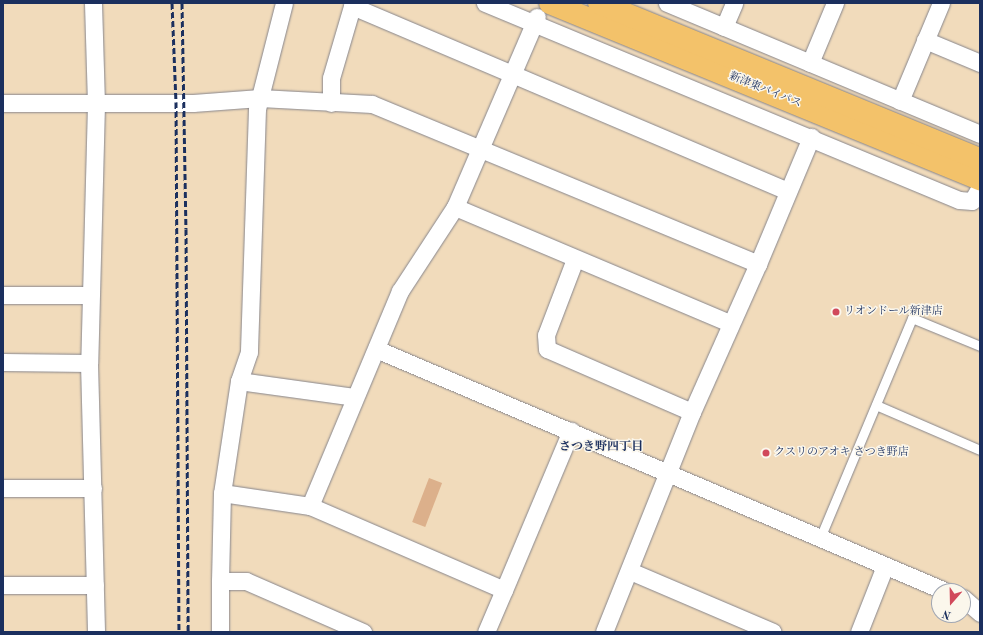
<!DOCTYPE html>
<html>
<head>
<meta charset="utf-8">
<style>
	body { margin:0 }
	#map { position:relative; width:983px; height:635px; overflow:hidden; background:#f1dbbb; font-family:"Old Standard TT","Noto Serif JP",serif }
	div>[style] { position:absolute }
	.building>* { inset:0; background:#dcb08b; transform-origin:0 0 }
	.roads { filter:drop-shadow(0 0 1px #86858c) drop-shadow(0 0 1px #86858c) }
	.lane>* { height:9px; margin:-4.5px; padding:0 4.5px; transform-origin:4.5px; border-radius:4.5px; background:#fff }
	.street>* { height:17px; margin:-8.5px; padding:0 8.5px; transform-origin:8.5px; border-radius:8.5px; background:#fff }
	.highway>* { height:22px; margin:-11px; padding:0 11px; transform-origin:11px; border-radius:11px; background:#f3c26a }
	.rail>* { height:3px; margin-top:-1.5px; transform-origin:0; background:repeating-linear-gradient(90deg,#1b2f5e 0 6px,transparent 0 9px) }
	.dots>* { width:11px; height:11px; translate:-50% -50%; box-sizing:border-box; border:2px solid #fbf7ec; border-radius:50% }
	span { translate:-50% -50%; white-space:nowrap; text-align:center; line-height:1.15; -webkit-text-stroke:3px #fbf7ec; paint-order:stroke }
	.street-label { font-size:11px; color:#1b2f5e }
	.poi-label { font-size:11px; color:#1b2f5e }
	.left { translate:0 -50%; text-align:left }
	.neighbourhood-label { font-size:12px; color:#1b2f5e; font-weight:700 }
	.frame { position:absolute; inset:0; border:4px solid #1b2f5e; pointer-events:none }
	.north { position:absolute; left:931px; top:583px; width:40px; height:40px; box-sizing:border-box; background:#fbf7ec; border:1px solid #a1a7b3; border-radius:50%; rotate:200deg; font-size:11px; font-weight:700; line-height:16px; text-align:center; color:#1b2f5e }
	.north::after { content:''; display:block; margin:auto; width:14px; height:18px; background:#d1495b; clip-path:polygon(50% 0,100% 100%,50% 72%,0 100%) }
</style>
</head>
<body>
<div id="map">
	<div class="building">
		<i style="left:429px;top:478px;width:14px;height:47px;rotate:21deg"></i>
	</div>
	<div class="roads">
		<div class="lane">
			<i style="left:876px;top:405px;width:113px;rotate:23.4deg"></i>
			<i style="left:820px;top:538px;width:238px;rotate:-67.3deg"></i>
			<i style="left:912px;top:318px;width:74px;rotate:22.4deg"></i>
		</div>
		<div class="street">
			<i style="left:93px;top:3px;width:101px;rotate:88.3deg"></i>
			<i style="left:96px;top:104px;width:259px;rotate:91.5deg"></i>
			<i style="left:89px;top:363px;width:269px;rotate:88.5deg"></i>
			<i style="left:284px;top:3px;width:109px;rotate:104.3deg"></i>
			<i style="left:257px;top:109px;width:243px;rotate:91.9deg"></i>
			<i style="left:249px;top:352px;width:31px;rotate:109deg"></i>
			<i style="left:239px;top:381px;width:113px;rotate:98.6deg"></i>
			<i style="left:222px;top:493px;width:89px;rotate:8.4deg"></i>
			<i style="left:310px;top:506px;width:211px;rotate:23.4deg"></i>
			<i style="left:504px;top:590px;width:173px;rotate:-67.2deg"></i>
			<i style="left:485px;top:3px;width:513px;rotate:22.57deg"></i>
			<i style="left:959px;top:200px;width:13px;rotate:4deg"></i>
			<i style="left:972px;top:201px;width:16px;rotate:-60deg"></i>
			<i style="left:667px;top:3px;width:339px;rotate:22.7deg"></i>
			<i style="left:724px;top:27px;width:26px;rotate:-67deg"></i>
			<i style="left:925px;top:40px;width:60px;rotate:22.7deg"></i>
			<i style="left:810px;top:63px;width:65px;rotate:-67.4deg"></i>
			<i style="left:900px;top:101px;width:106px;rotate:-67.3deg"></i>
			<i style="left:3px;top:103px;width:190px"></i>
			<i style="left:193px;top:103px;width:67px;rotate:-4.3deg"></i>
			<i style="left:260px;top:98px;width:112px;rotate:3.1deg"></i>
			<i style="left:372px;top:104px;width:418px;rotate:22.5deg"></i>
			<i style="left:331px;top:103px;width:25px;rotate:-90deg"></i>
			<i style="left:331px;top:78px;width:75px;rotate:-73.7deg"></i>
			<i style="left:352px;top:6px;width:473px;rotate:23deg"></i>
			<i style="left:455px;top:207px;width:298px;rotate:22.9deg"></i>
			<i style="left:575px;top:259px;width:81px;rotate:110.9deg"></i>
			<i style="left:546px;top:335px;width:14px;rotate:86deg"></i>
			<i style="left:547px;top:349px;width:158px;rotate:23.5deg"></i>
			<i style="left:3px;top:295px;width:87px"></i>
			<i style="left:376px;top:349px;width:618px;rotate:23.04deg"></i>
			<i style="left:3px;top:362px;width:86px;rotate:0.7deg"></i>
			<i style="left:239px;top:381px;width:116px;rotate:7.9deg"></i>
			<i style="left:3px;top:488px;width:90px"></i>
			<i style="left:310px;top:506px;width:233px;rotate:-67.3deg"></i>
			<i style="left:400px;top:291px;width:100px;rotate:-56.8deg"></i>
			<i style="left:455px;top:207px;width:207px;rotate:-66.7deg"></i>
			<i style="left:630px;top:571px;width:155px;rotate:23.1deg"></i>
			<i style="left:220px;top:581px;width:88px;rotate:-88.7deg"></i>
			<i style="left:3px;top:585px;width:92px"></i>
			<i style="left:963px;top:598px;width:23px;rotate:41deg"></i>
			<i style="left:220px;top:632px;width:51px;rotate:-90deg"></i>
			<i style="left:220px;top:581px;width:26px"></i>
			<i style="left:246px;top:581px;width:128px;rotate:23.6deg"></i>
			<i style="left:486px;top:632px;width:46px;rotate:-66.8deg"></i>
			<i style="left:604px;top:632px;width:237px;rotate:-68.2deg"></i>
			<i style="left:692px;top:412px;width:162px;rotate:-66deg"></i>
			<i style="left:758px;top:264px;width:138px;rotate:-67.3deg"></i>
			<i style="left:859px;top:632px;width:71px;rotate:-68.5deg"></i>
		</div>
		<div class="highway">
			<i style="left:550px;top:3px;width:465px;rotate:22.3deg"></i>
			<i style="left:599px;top:3px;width:412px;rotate:22.3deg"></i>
		</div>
	</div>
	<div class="rail">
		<i style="left:172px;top:3px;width:99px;rotate:87.7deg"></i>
		<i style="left:176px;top:102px;width:530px;rotate:89.68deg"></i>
		<i style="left:182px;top:3px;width:226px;rotate:89deg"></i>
		<i style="left:186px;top:229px;width:403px;rotate:89.7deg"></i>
	</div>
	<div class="dots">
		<i style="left:836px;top:312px;background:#d1495b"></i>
		<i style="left:766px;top:453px;background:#d1495b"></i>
	</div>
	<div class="street-label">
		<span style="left:765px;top:91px;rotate:22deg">新津東バイパス</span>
	</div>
	<div class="poi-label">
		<span class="left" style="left:844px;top:312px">リオンドール新津店</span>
		<span class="left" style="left:774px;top:453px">クスリのアオキ さつき野店</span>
	</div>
	<div class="neighbourhood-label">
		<span style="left:601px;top:448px">さつき野四丁目</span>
	</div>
	<div class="frame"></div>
	<div class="north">N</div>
</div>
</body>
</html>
